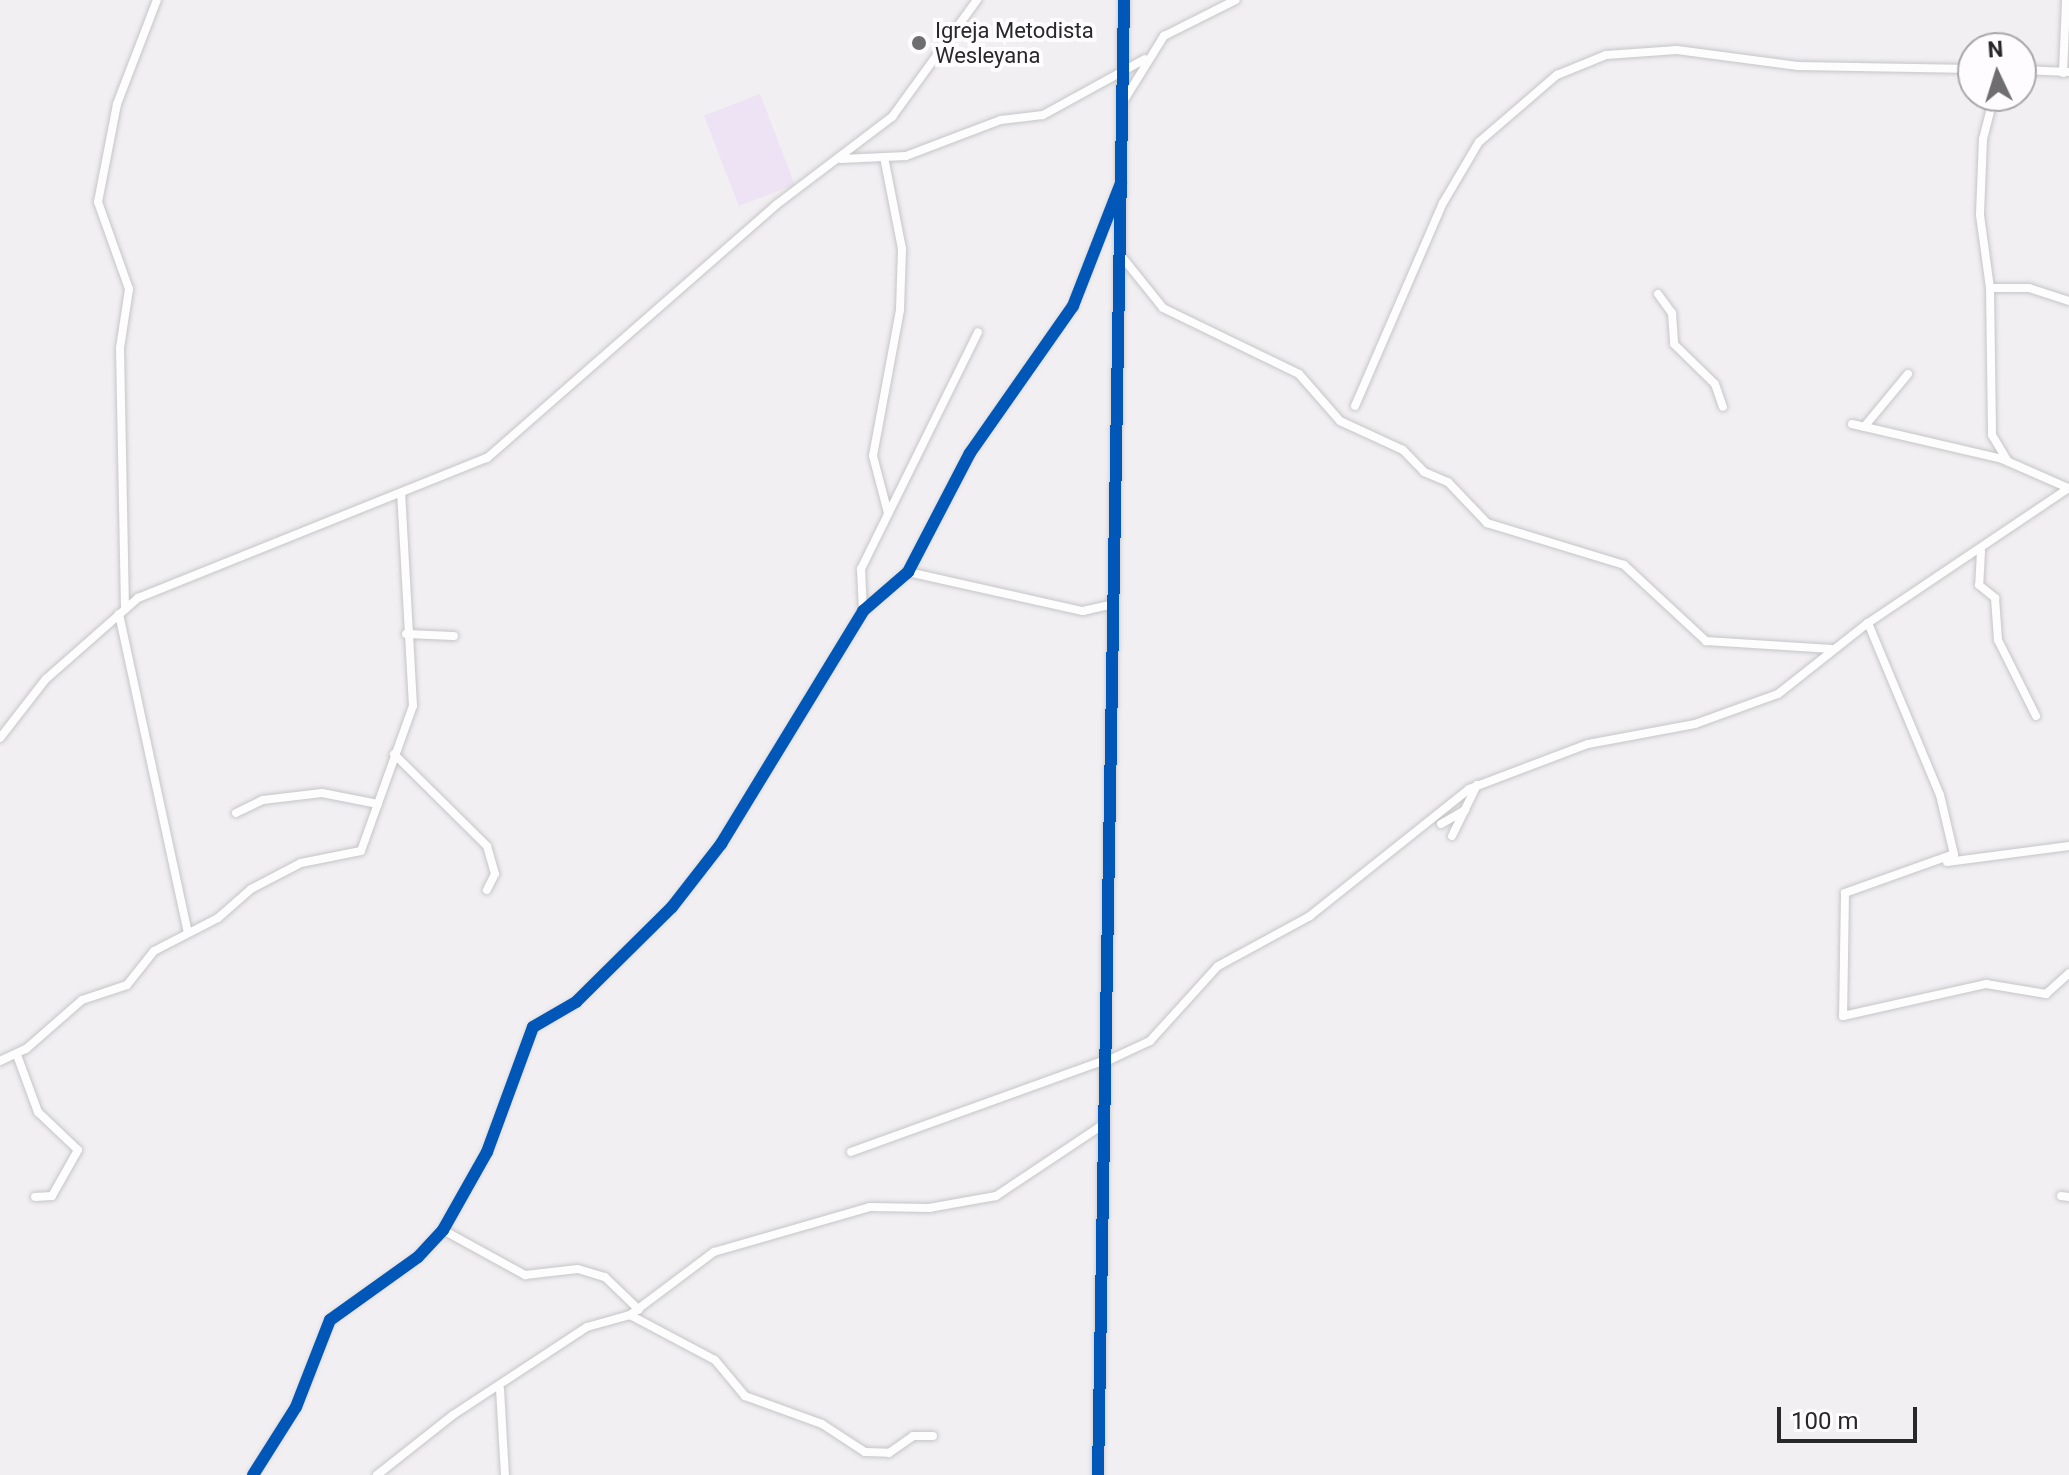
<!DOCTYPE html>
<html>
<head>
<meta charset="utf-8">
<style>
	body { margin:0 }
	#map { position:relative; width:2069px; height:1475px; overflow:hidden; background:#f1eff2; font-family:Roboto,sans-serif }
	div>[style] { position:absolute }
	.green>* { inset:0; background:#ede3f4; transform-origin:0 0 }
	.roads { filter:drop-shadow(0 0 2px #c6c5c7) drop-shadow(0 0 2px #c6c5c7) }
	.minor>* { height:8px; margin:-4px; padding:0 4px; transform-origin:4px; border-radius:4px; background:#fdfdfd }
	.tertiary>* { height:10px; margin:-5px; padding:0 5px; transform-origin:5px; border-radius:5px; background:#fdfdfd }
	.cycleway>* { height:12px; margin:-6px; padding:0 6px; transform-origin:6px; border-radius:6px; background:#0057b8 }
	.dots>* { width:22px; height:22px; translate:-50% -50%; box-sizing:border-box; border:4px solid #fefcff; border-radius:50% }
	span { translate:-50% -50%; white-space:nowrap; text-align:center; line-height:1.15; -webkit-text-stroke:8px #fefcff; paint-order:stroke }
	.poi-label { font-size:22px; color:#282729 }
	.left { translate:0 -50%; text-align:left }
	.north { position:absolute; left:1957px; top:32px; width:80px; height:80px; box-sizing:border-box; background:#fefcff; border:2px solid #a8a7a9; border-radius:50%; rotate:356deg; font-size:22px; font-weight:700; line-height:32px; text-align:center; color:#282729 }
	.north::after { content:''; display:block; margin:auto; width:28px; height:36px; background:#6e6d6f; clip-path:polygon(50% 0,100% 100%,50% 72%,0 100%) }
	.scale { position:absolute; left:1777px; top:1407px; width:140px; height:36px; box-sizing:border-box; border:4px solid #282729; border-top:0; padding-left:10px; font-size:24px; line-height:28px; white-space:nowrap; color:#282729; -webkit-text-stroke:6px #fefcff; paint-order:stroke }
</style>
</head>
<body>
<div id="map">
	<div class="green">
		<i style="left:760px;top:94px;width:97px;height:60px;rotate:69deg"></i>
	</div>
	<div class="roads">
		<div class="minor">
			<i style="left:2021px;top:70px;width:48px;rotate:2.4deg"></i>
			<i style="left:2063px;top:73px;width:73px;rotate:-87.6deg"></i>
			<i style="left:1994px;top:96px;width:44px;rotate:104.3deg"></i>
			<i style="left:1983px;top:139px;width:76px;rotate:92.3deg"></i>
			<i style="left:1980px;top:215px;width:74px;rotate:82.2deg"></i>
			<i style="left:1990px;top:288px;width:147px;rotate:89.2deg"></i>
			<i style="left:1992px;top:435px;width:31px;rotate:59deg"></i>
			<i style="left:1123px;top:102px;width:78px;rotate:-58.2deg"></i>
			<i style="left:1164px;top:36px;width:80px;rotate:-26.6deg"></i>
			<i style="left:884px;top:157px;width:94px;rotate:78.9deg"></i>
			<i style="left:902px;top:249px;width:61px;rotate:91.9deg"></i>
			<i style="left:900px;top:310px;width:148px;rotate:100.5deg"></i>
			<i style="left:873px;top:456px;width:59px;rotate:75.3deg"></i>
			<i style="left:841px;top:159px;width:65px;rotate:-2.6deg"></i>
			<i style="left:906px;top:156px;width:102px;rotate:-20.8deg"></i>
			<i style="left:1001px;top:120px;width:42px;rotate:-6.8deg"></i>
			<i style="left:1043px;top:115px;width:116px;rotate:-28.8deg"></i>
			<i style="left:1119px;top:253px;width:70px;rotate:51.3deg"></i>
			<i style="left:1163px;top:308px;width:151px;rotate:25.9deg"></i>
			<i style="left:1299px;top:374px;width:62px;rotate:48.9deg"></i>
			<i style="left:1340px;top:421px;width:69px;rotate:24.7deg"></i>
			<i style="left:1403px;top:450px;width:30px;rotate:46deg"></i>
			<i style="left:1424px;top:472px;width:26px;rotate:23deg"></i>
			<i style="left:1448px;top:482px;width:57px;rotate:46.4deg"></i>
			<i style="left:1487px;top:523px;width:143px;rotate:17deg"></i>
			<i style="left:1624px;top:565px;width:112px;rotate:42.8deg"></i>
			<i style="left:1706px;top:641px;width:126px;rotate:3.6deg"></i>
			<i style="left:1990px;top:288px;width:39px"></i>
			<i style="left:2029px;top:288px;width:42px;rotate:18deg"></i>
			<i style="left:1658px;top:294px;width:24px;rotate:54deg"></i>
			<i style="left:1672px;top:313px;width:31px;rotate:86deg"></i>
			<i style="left:1674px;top:344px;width:57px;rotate:44.3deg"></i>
			<i style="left:1715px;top:384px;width:24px;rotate:71deg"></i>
			<i style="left:1355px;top:406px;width:221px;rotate:-66.6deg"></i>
			<i style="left:1443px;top:203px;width:71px;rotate:-59.5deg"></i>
			<i style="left:1479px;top:142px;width:103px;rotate:-40.7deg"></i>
			<i style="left:1557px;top:75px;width:53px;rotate:-22.2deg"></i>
			<i style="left:1606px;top:55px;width:71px;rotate:-4deg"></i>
			<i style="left:1677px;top:50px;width:122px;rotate:7.5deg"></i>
			<i style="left:1798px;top:66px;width:175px;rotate:1deg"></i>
			<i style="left:1852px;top:424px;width:154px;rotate:13.1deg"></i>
			<i style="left:2002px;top:459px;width:72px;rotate:23.7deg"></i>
			<i style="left:1864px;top:427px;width:69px;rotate:-50.3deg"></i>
			<i style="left:1981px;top:551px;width:34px;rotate:93deg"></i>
			<i style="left:1979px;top:585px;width:21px;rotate:39deg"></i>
			<i style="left:1995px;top:598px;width:42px;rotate:85.9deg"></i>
			<i style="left:1998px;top:640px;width:85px;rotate:63.4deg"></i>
			<i style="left:908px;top:572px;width:179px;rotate:12.6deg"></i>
			<i style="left:1083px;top:611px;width:31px;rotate:-13deg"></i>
			<i style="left:125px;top:609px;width:261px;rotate:-91.1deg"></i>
			<i style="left:120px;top:348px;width:60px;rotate:-81.3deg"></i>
			<i style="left:129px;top:289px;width:92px;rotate:-109.6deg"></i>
			<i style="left:98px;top:202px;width:100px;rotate:-79deg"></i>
			<i style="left:117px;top:104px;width:111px;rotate:-69deg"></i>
			<i style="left:863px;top:611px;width:42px;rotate:-92.7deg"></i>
			<i style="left:861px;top:569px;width:264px;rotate:-63.7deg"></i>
			<i style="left:119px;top:614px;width:325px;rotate:77.8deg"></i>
			<i style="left:1868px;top:623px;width:186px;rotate:67.3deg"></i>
			<i style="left:1940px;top:795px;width:61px;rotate:76.7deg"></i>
			<i style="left:1954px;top:854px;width:116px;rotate:160.3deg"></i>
			<i style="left:1845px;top:893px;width:123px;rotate:90.9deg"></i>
			<i style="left:1843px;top:1016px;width:147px;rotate:-12.6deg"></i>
			<i style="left:1986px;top:984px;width:61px;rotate:9.5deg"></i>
			<i style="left:2046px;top:994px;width:31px;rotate:-42deg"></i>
			<i style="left:406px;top:634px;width:48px;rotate:2.4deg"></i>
			<i style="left:0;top:738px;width:75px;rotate:-52.1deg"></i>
			<i style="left:46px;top:679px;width:123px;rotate:-41.4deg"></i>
			<i style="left:138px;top:598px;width:376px;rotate:-21.9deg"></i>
			<i style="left:487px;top:458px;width:384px;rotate:-41.2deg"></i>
			<i style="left:776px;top:205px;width:146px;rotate:-37.2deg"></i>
			<i style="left:892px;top:117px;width:145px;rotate:-54deg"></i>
			<i style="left:394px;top:754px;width:131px;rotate:44.7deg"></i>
			<i style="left:487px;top:846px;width:29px;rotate:74deg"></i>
			<i style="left:495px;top:874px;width:18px;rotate:117deg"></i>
			<i style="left:236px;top:813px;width:30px;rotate:-26deg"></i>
			<i style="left:263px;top:800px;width:59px;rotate:-6.8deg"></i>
			<i style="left:322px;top:793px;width:57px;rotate:11.1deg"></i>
			<i style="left:1441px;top:824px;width:28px;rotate:-30deg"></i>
			<i style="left:1452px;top:836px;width:57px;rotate:-63.9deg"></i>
			<i style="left:1947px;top:862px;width:123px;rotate:-7.5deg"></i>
			<i style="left:17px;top:1055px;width:61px;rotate:69.8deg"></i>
			<i style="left:38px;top:1112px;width:55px;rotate:43.5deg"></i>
			<i style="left:78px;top:1150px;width:53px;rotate:119.5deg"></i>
			<i style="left:52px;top:1196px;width:17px;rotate:177deg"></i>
			<i style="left:0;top:1061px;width:29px;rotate:-25deg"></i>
			<i style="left:26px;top:1049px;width:74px;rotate:-41.2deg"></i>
			<i style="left:82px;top:1000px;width:47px;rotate:-18.4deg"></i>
			<i style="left:127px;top:985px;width:43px;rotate:-51.5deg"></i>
			<i style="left:154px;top:951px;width:72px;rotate:-27.3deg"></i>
			<i style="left:218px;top:918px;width:44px;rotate:-41.3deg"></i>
			<i style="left:251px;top:889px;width:56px;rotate:-27.5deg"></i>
			<i style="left:301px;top:863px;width:61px;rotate:-11.3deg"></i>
			<i style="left:361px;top:851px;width:154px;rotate:-70.3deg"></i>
			<i style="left:413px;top:706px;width:212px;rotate:-93.2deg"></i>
			<i style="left:1105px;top:1062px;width:50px;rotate:-25deg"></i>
			<i style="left:1150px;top:1041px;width:101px;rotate:-47.8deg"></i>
			<i style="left:1218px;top:966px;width:105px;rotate:-28.5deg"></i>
			<i style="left:1310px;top:916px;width:203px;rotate:-38.6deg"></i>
			<i style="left:1469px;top:789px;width:127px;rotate:-20.7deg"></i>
			<i style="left:1588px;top:744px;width:109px;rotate:-10.6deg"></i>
			<i style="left:1695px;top:724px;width:88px;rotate:-19.9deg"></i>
			<i style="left:1778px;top:694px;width:115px;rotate:-38.3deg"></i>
			<i style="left:1868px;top:623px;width:242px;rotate:-33.9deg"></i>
			<i style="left:851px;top:1152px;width:270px;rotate:-19.9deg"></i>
			<i style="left:2061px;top:1196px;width:8px;rotate:7deg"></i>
			<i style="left:443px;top:1230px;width:94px;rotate:28.8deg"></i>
			<i style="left:525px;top:1275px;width:53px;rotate:-6.5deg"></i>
			<i style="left:578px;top:1269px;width:28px;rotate:17deg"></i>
			<i style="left:605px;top:1277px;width:47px;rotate:44.1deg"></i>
			<i style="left:630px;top:1315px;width:96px;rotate:27.9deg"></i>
			<i style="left:715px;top:1360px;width:47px;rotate:50.2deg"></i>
			<i style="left:745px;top:1396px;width:82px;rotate:20deg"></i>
			<i style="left:822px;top:1424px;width:51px;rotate:33.1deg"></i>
			<i style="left:865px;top:1452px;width:24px;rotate:2deg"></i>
			<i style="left:889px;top:1453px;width:29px;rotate:-35deg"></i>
			<i style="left:913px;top:1436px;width:20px"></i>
			<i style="left:500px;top:1389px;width:86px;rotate:86.7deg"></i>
			<i style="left:253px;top:1475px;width:80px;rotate:-57.7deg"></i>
			<i style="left:296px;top:1407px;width:93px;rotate:-68.7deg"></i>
			<i style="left:330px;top:1320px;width:108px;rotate:-35.6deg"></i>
			<i style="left:418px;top:1257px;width:37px;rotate:-47deg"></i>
			<i style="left:443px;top:1230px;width:90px;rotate:-60.6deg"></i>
			<i style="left:487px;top:1152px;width:133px;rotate:-69.8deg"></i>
			<i style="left:533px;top:1027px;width:50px;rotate:-30.2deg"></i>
			<i style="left:576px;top:1002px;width:135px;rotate:-44.7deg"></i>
			<i style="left:672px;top:907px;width:80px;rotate:-52.1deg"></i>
			<i style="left:721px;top:844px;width:273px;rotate:-58.6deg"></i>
			<i style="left:863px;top:611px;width:60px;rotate:-40.9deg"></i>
			<i style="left:908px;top:572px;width:134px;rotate:-62.5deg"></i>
			<i style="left:970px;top:453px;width:179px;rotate:-55deg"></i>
			<i style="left:1073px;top:306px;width:130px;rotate:-68.8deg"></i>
			<i style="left:377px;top:1475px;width:97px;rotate:-38.3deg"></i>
			<i style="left:453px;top:1415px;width:160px;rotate:-33.3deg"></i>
			<i style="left:587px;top:1327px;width:45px;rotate:-15.6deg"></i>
			<i style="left:630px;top:1315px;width:105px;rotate:-36.9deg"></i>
			<i style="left:714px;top:1252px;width:162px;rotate:-16.1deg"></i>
			<i style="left:870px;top:1207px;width:59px;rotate:1deg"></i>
			<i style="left:929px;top:1208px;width:68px;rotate:-10.2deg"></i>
			<i style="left:996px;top:1196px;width:130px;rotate:-33.7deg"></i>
		</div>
		<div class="tertiary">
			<i style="left:1098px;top:1475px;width:1475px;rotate:-88.99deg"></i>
		</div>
	</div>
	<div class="cycleway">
		<i style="left:253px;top:1475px;width:80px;rotate:-57.7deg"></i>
		<i style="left:296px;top:1407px;width:93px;rotate:-68.7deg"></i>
		<i style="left:330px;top:1320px;width:108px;rotate:-35.6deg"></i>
		<i style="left:418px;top:1257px;width:37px;rotate:-47deg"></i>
		<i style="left:443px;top:1230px;width:90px;rotate:-60.6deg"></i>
		<i style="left:487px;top:1152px;width:133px;rotate:-69.8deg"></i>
		<i style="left:533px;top:1027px;width:50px;rotate:-30.2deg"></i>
		<i style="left:576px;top:1002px;width:135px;rotate:-44.7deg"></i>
		<i style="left:672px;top:907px;width:80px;rotate:-52.1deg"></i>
		<i style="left:721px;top:844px;width:273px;rotate:-58.6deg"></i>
		<i style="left:863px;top:611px;width:60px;rotate:-40.9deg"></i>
		<i style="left:908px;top:572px;width:134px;rotate:-62.5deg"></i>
		<i style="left:970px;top:453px;width:179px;rotate:-55deg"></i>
		<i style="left:1073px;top:306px;width:132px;rotate:-68.7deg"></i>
		<i style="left:1098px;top:1475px;width:1475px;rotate:-88.99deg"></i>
	</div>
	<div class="dots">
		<i style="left:919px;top:43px;background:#6e6d6f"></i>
	</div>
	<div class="poi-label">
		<span class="left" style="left:935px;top:43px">Igreja Metodista<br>Wesleyana</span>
	</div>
	<div class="north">N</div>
	<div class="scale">100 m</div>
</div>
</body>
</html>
